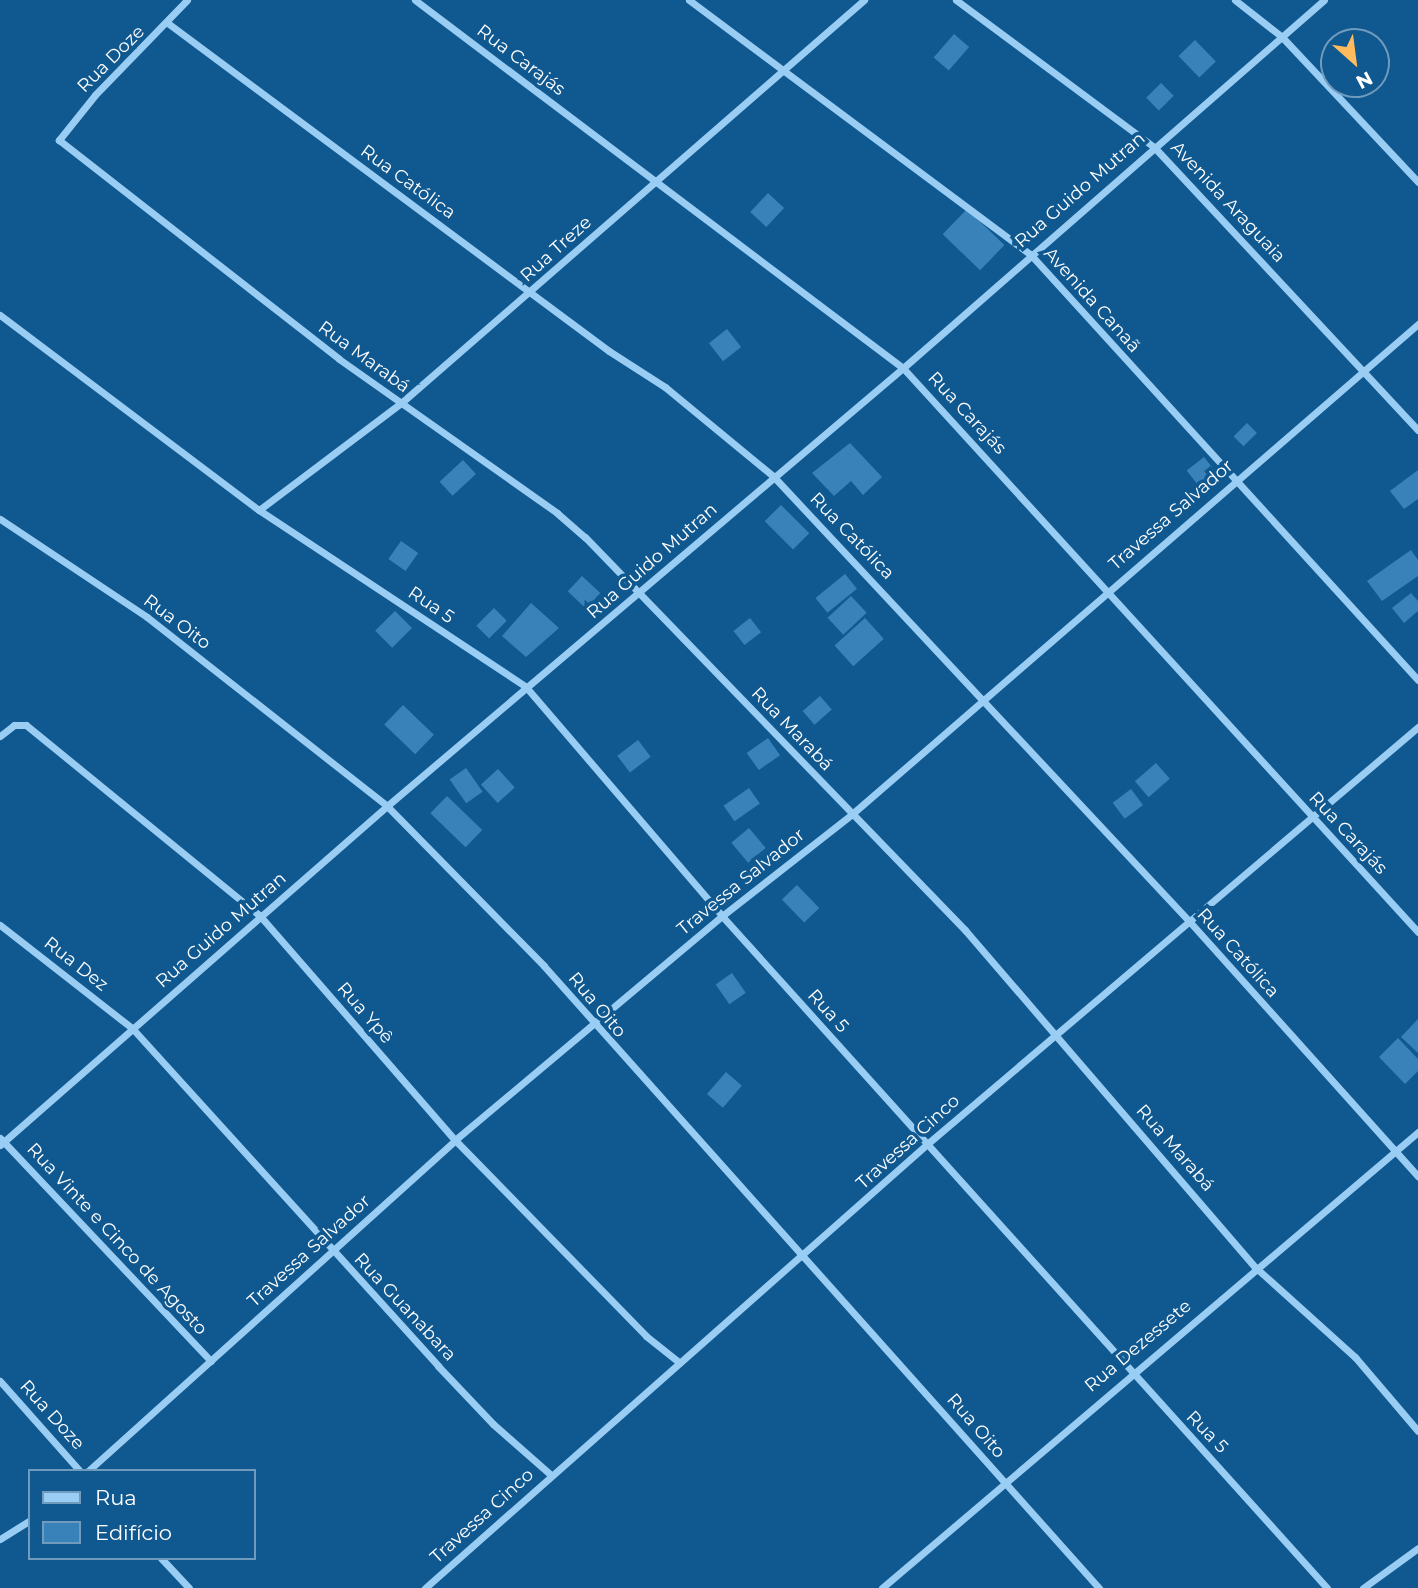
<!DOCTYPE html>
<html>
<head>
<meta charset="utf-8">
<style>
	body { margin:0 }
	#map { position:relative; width:1418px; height:1588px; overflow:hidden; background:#105890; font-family:Montserrat,sans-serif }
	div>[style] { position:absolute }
	.building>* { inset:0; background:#3882b9; transform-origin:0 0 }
	.minor>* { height:7px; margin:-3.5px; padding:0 3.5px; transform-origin:3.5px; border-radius:3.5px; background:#9acdf3 }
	span { translate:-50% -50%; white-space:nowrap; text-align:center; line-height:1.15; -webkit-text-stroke:7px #105890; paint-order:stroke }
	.street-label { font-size:18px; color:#fff }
	.legend { position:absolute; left:28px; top:1469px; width:228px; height:91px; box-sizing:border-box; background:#105890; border:2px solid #709bbc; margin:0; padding:9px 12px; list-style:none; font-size:21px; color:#fff }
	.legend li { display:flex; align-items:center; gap:14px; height:35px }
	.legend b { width:35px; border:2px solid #709bbc }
	.north { position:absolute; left:1320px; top:28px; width:70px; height:70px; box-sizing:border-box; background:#105890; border:2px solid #709bbc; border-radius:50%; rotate:152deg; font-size:19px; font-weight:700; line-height:28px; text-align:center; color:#fff }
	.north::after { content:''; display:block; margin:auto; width:24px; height:32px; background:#ffbb5c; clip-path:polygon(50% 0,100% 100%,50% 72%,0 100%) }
</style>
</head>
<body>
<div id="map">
	<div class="building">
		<i style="left:954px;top:34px;width:20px;height:31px;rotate:41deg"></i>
		<i style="left:1195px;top:40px;width:30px;height:23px;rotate:46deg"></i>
		<i style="left:1161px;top:83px;width:18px;height:21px;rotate:45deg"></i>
		<i style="left:768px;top:193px;width:22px;height:26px;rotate:43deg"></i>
		<i style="left:967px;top:209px;width:52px;height:35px;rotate:44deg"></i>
		<i style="left:727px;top:329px;width:23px;height:23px;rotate:52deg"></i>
		<i style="left:1247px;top:423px;width:14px;height:19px;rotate:45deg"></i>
		<i style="clip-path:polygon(850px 443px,882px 477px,863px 495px,851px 481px,834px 496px,812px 473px)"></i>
		<i style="left:1204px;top:457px;width:18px;height:22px;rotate:52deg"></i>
		<i style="left:463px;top:460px;width:19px;height:32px;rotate:47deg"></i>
		<i style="clip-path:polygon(1418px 470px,1418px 499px,1404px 509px,1390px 491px)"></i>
		<i style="left:781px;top:505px;width:40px;height:23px;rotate:45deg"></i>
		<i style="left:401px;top:541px;width:21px;height:22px;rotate:35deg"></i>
		<i style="clip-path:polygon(1411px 550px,1418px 560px,1418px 576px,1382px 601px,1367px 581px)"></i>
		<i style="left:845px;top:574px;width:19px;height:38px;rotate:51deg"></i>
		<i style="left:582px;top:576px;width:25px;height:21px;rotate:43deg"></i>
		<i style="clip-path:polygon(1411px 593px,1418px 601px,1418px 611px,1404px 623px,1392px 608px)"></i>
		<i style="left:851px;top:596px;width:23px;height:32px;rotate:47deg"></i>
		<i style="clip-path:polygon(531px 603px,559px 628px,526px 657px,502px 636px)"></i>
		<i style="left:494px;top:608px;width:18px;height:25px;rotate:45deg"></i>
		<i style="left:395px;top:611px;width:24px;height:28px;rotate:45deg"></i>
		<i style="left:750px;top:618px;width:18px;height:21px;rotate:52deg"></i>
		<i style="left:865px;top:618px;width:28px;height:41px;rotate:48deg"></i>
		<i style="left:820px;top:696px;width:18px;height:23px;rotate:49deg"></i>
		<i style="left:403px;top:705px;width:43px;height:27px;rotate:44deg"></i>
		<i style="left:768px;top:738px;width:21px;height:26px;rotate:55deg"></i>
		<i style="left:638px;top:740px;width:21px;height:26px;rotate:53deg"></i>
		<i style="left:1156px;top:763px;width:21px;height:28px;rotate:49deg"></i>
		<i style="left:466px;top:768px;width:29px;height:20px;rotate:55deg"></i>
		<i style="left:498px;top:769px;width:25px;height:23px;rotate:48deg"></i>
		<i style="left:749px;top:788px;width:19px;height:31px;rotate:55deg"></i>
		<i style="left:1131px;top:789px;width:20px;height:23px;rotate:53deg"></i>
		<i style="left:447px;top:796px;width:49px;height:24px;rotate:44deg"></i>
		<i style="left:749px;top:828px;width:26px;height:23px;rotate:50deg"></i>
		<i style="left:797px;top:885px;width:32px;height:21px;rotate:46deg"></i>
		<i style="left:732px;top:973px;width:24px;height:20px;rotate:55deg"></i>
		<i style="clip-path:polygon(1418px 1019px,1418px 1053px,1401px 1037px)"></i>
		<i style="clip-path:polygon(1398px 1038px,1418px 1059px,1418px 1071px,1405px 1084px,1379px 1057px)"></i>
		<i style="left:726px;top:1072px;width:21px;height:29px;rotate:41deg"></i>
	</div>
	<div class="minor">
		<i style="left:187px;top:0;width:132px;rotate:134.1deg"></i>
		<i style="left:95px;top:95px;width:58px;rotate:128.7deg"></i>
		<i style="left:59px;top:140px;width:355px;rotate:38deg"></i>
		<i style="left:339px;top:359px;width:267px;rotate:35.2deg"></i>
		<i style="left:557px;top:513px;width:37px;rotate:41deg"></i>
		<i style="left:585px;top:537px;width:547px;rotate:45.96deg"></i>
		<i style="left:965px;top:930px;width:445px;rotate:49.3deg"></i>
		<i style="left:1255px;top:1267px;width:135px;rotate:42deg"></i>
		<i style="left:1355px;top:1357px;width:97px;rotate:49.6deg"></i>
		<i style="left:415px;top:0;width:611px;rotate:37.02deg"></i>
		<i style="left:903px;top:368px;width:764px;rotate:47.6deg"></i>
		<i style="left:689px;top:0;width:425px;rotate:36.7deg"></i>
		<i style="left:1030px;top:254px;width:576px;rotate:47.67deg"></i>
		<i style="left:956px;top:0;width:247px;rotate:36.6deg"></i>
		<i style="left:1154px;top:147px;width:387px;rotate:47deg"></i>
		<i style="left:1235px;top:0;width:60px;rotate:38.2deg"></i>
		<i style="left:1282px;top:37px;width:199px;rotate:46.8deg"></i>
		<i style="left:169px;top:24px;width:548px;rotate:36.62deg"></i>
		<i style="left:609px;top:351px;width:67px;rotate:32.7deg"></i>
		<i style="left:665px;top:387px;width:140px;rotate:39.5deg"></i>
		<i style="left:773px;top:476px;width:609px;rotate:46.93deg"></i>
		<i style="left:1189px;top:921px;width:343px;rotate:48.1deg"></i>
		<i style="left:0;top:315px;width:324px;rotate:37deg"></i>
		<i style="left:259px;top:510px;width:320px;rotate:33.5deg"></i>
		<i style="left:526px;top:687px;width:301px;rotate:49.4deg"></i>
		<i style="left:722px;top:916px;width:904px;rotate:48deg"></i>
		<i style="left:259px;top:510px;width:178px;rotate:-37deg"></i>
		<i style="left:401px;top:403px;width:614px;rotate:-41.04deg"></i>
		<i style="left:0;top:519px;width:177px;rotate:33.7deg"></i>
		<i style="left:147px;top:617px;width:305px;rotate:38.2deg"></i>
		<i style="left:387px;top:806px;width:224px;rotate:45.5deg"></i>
		<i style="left:544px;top:966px;width:834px;rotate:48.26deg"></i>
		<i style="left:0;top:736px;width:18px;rotate:-38deg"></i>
		<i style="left:14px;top:725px;width:12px"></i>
		<i style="left:26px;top:725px;width:303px;rotate:39.2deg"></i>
		<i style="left:261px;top:917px;width:296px;rotate:49deg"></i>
		<i style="left:455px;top:1140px;width:274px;rotate:45.7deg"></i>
		<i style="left:646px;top:1336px;width:43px;rotate:38.5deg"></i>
		<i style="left:0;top:925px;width:167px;rotate:38deg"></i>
		<i style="left:132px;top:1028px;width:456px;rotate:47.8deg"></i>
		<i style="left:438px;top:1366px;width:80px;rotate:46.5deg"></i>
		<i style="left:493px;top:1424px;width:77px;rotate:41.3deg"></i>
		<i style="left:0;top:1138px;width:307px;rotate:46.6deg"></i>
		<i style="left:0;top:1145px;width:514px;rotate:-41.22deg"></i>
		<i style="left:387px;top:806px;width:677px;rotate:-40.33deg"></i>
		<i style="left:903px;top:368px;width:559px;rotate:-41.16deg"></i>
		<i style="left:0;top:1381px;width:120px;rotate:48.4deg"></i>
		<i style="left:88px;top:1471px;width:494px;rotate:-42deg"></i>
		<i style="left:455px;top:1140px;width:349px;rotate:-40deg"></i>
		<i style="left:722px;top:916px;width:165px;rotate:-38.1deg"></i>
		<i style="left:852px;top:814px;width:749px;rotate:-40.88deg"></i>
		<i style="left:0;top:1539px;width:36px;rotate:-32deg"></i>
		<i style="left:161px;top:1558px;width:41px;rotate:47deg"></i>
		<i style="left:425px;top:1588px;width:669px;rotate:-41.48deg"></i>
		<i style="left:926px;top:1145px;width:646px;rotate:-40.35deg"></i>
		<i style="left:882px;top:1588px;width:704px;rotate:-40.39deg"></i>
		<i style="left:1363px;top:1588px;width:68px;rotate:-36deg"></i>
	</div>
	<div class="street-label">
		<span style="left:111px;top:59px;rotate:-45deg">Rua Doze</span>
		<span style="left:521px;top:60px;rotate:37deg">Rua Carajás</span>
		<span style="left:408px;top:182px;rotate:36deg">Rua Católica</span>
		<span style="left:1080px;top:190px;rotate:-41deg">Rua Guido Mutran</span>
		<span style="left:1228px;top:202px;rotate:47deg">Avenida Araguaia</span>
		<span style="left:556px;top:249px;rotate:-42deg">Rua Treze</span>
		<span style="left:1092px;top:300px;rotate:48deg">Avenida Canaã</span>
		<span style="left:364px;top:357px;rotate:36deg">Rua Marabá</span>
		<span style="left:967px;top:413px;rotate:47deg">Rua Carajás</span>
		<span style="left:1171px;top:515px;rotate:-41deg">Travessa Salvador</span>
		<span style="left:852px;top:536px;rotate:46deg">Rua Católica</span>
		<span style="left:652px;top:561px;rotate:-41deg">Rua Guido Mutran</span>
		<span style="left:431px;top:605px;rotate:34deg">Rua 5</span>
		<span style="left:177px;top:622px;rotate:37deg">Rua Oito</span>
		<span style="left:792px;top:729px;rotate:46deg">Rua Marabá</span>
		<span style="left:1348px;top:833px;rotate:47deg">Rua Carajás</span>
		<span style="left:741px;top:882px;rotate:-39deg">Travessa Salvador</span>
		<span style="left:221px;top:930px;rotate:-41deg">Rua Guido Mutran</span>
		<span style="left:1238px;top:953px;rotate:48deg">Rua Católica</span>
		<span style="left:76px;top:964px;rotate:38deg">Rua Dez</span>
		<span style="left:597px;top:1005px;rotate:50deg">Rua Oito</span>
		<span style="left:828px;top:1011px;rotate:48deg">Rua 5</span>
		<span style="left:365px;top:1013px;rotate:49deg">Rua Ypê</span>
		<span style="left:908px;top:1142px;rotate:-42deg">Travessa Cinco</span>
		<span style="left:1175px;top:1148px;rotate:49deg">Rua Marabá</span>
		<span style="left:117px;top:1239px;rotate:47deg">Rua Vinte e Cinco de Agosto</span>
		<span style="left:309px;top:1251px;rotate:-42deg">Travessa Salvador</span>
		<span style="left:405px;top:1307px;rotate:47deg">Rua Guanabara</span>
		<span style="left:1138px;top:1346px;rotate:-40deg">Rua Dezessete</span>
		<span style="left:52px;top:1415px;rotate:48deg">Rua Doze</span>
		<span style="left:976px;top:1426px;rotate:49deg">Rua Oito</span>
		<span style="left:1207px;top:1432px;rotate:46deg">Rua 5</span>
		<span style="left:482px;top:1516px;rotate:-42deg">Travessa Cinco</span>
	</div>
	<ul class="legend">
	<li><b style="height:9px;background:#9acdf3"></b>Rua</li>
	<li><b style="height:19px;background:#3882b9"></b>Edifício</li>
	</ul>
	<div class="north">N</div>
</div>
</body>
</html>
